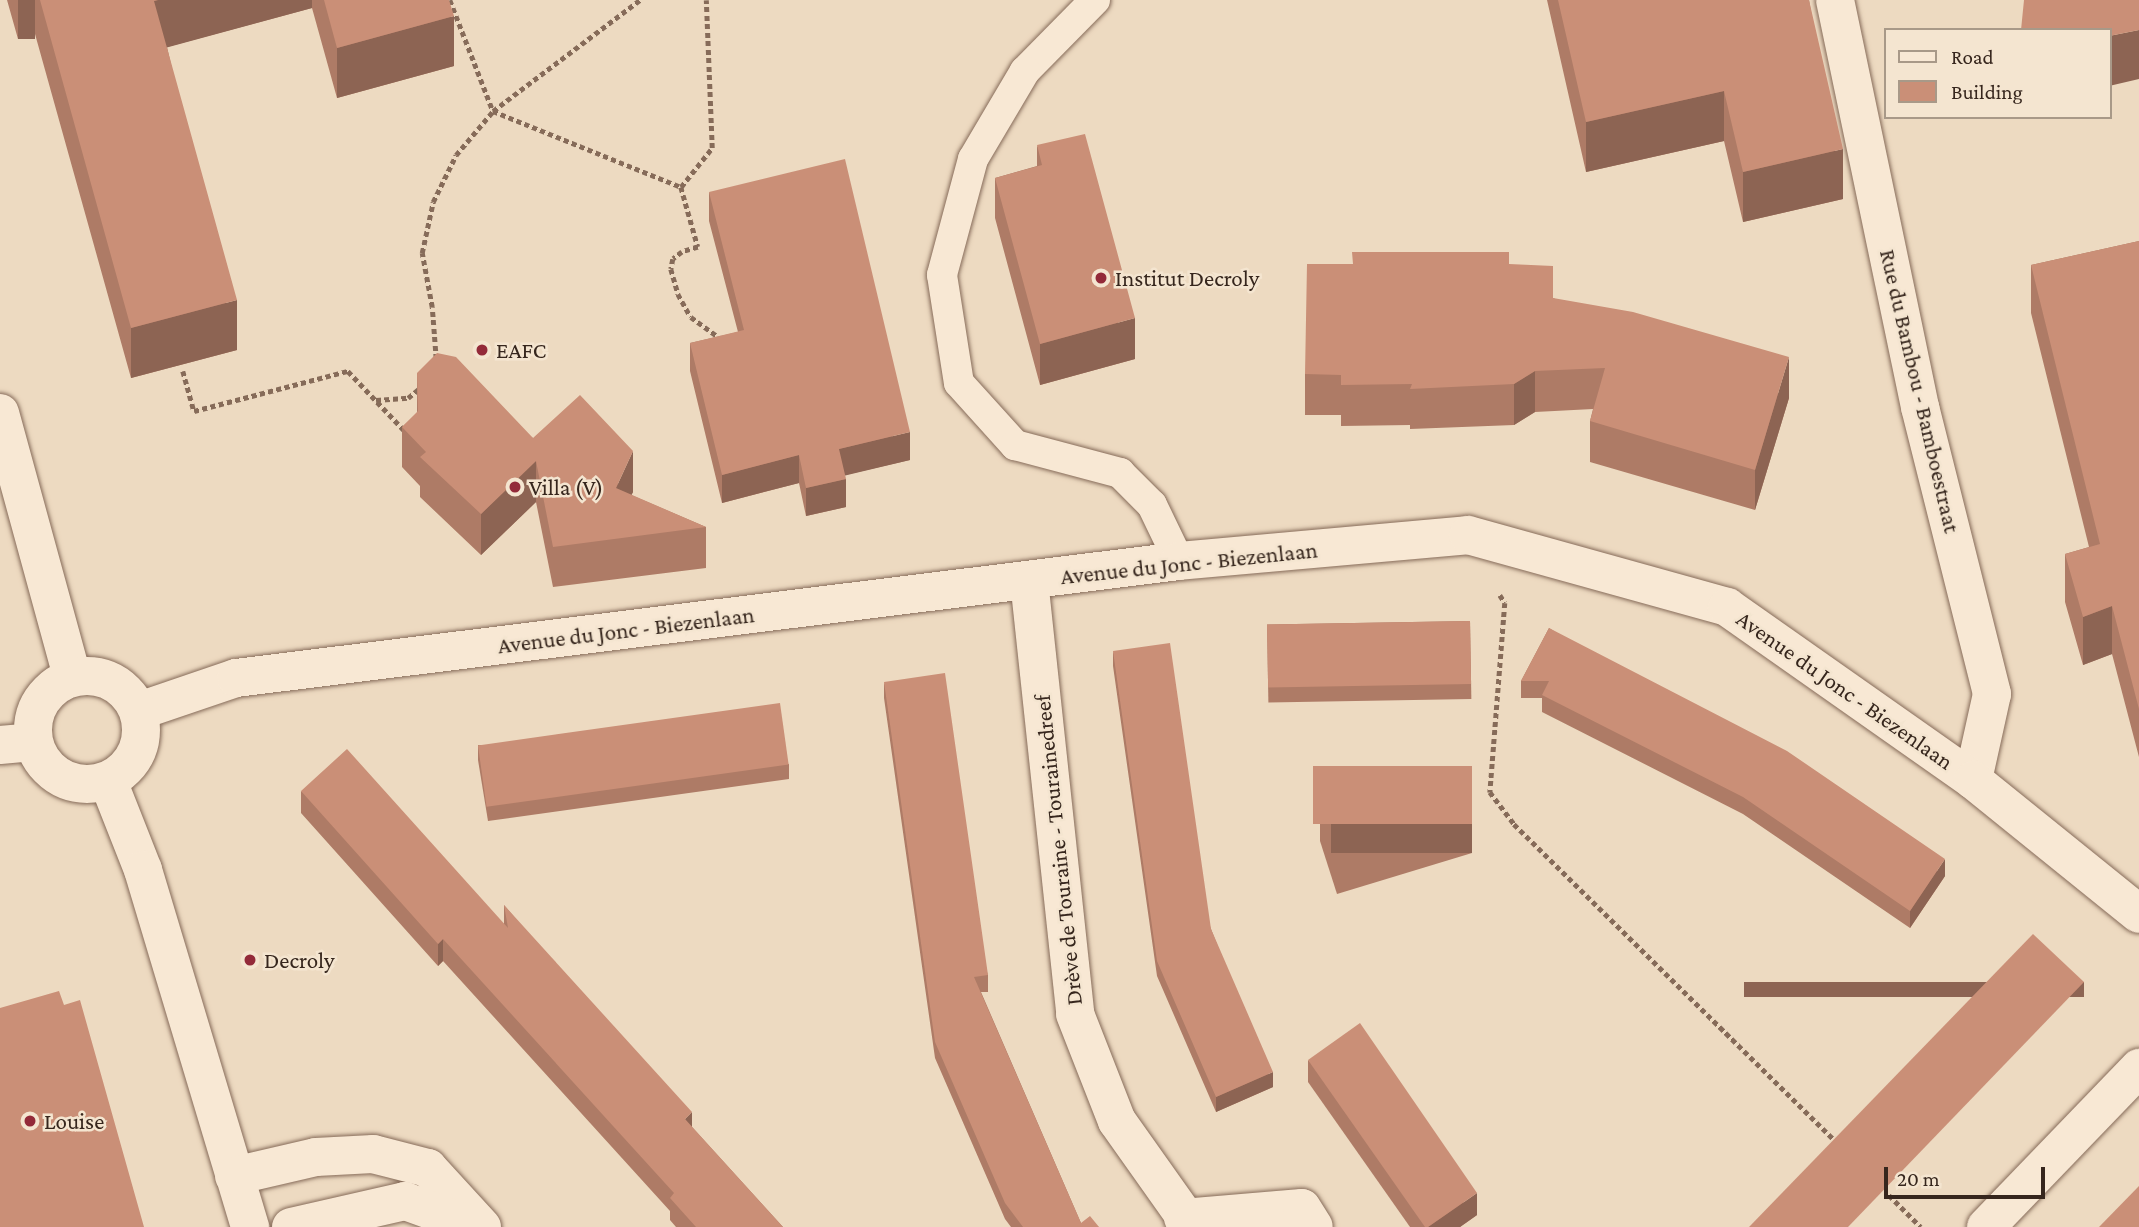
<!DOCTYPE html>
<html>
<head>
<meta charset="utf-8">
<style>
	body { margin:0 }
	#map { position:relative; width:2139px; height:1227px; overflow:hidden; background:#eddac1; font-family:"Crimson Pro",serif }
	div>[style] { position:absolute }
	.path>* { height:4.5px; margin-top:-2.25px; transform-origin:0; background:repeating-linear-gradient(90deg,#866b59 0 5px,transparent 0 8.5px) }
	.roads { filter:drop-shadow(0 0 2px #866b59) drop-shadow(0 0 2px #866b59) }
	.service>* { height:30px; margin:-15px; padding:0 15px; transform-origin:15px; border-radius:15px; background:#f8e8d4 }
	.minor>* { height:38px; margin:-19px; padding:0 19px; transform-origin:19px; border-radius:19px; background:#f8e8d4 }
	.tertiary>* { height:38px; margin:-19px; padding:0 19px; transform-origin:19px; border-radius:19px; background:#f8e8d4 }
	.tertiary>.ring { margin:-19px; padding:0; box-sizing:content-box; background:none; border:38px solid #f8e8d4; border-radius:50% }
	.wall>* { inset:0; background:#ae7b66; transform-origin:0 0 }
	.shaded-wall>* { inset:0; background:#8d6453; transform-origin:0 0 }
	.building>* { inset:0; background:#ca8f77; transform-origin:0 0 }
	.dots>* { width:19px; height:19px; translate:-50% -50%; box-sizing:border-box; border:4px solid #f4e5d0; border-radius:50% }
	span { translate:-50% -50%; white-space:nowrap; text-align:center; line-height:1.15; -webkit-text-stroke:5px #f4e5d0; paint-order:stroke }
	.poi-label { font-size:23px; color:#36261d }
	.left { translate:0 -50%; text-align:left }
	.street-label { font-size:23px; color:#36261d }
	.legend { position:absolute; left:1884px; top:28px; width:228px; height:91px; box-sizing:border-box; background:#f4e5d0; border:2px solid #a89988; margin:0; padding:9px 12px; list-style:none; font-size:21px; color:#36261d }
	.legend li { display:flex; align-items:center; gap:14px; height:35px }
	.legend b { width:35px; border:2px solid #a89988 }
	.scale { position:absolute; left:1884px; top:1167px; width:161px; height:32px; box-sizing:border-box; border:4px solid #36261d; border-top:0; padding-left:9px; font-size:21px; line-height:24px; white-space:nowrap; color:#36261d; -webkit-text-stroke:5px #f4e5d0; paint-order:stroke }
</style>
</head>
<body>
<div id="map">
	<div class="path">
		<i style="left:450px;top:0;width:119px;rotate:68.8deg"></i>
		<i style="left:493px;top:111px;width:203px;rotate:22deg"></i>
		<i style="left:681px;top:187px;width:62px;rotate:74.2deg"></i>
		<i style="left:698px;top:247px;width:17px;rotate:163deg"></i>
		<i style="left:682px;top:252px;width:11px;rotate:142deg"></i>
		<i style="left:673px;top:259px;width:10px;rotate:101deg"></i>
		<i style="left:671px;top:269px;width:26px;rotate:74deg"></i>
		<i style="left:678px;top:294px;width:26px;rotate:61deg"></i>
		<i style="left:691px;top:317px;width:37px;rotate:36deg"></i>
		<i style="left:681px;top:187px;width:50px;rotate:-51.5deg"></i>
		<i style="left:712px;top:148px;width:148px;rotate:-92.3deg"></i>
		<i style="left:436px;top:359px;width:52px;rotate:-94.4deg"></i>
		<i style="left:432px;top:307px;width:55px;rotate:-100.5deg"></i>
		<i style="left:422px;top:253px;width:52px;rotate:-77.8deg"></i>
		<i style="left:433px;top:202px;width:52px;rotate:-63.9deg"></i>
		<i style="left:456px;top:155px;width:57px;rotate:-49.9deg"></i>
		<i style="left:493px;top:111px;width:184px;rotate:-37.1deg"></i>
		<i style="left:183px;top:371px;width:41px;rotate:74.6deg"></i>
		<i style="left:194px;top:411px;width:159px;rotate:-14.6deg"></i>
		<i style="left:348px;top:371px;width:81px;rotate:46.5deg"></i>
		<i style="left:376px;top:400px;width:32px;rotate:-4deg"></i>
		<i style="left:408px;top:398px;width:16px;rotate:-40deg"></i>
		<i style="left:1500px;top:595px;width:9px;rotate:58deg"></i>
		<i style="left:1505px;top:603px;width:190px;rotate:94.5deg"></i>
		<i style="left:1490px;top:792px;width:40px;rotate:53deg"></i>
		<i style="left:1514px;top:824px;width:453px;rotate:44.6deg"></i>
		<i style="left:1889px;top:1195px;width:45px;rotate:45deg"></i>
	</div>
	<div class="roads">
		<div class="service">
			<i style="left:1095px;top:0;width:100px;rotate:134.6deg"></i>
			<i style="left:1025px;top:71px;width:102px;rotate:120.6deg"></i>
			<i style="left:973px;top:159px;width:120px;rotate:105deg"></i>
			<i style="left:942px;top:275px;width:109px;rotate:81.1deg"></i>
			<i style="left:959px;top:383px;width:84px;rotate:47.9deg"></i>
			<i style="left:1015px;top:445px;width:109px;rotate:14.9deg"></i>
			<i style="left:1120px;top:473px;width:45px;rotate:45deg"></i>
			<i style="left:1152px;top:505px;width:62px;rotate:64.3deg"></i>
		</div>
		<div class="minor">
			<i style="left:1835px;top:0;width:416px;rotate:78.2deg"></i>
			<i style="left:1920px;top:407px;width:296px;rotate:75.9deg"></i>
			<i style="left:1992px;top:694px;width:88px;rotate:102.5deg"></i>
			<i style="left:1029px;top:580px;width:436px;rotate:83.9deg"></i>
			<i style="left:1075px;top:1014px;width:115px;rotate:68.6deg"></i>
			<i style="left:1117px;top:1121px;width:130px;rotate:54.7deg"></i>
			<i style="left:139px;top:711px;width:102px;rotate:-18.8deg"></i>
			<i style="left:236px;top:678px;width:950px;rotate:-7.07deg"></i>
			<i style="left:1179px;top:561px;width:290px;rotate:-5.1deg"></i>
			<i style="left:1468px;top:535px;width:269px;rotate:15.5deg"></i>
			<i style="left:1727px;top:607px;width:301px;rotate:35.1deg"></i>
			<i style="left:1973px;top:780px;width:213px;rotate:38.9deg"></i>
			<i style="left:0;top:745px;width:33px;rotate:-5deg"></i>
			<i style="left:1183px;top:1218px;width:119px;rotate:-4.8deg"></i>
			<i style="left:1302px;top:1208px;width:22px;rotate:58deg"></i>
			<i style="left:1986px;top:1227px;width:221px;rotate:-46.1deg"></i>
		</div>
		<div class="tertiary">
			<i style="left:0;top:413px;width:274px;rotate:74.7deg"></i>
			<i class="ring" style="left:33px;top:676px;width:70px;height:70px"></i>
			<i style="left:108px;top:781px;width:96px;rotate:68.5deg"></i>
			<i style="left:143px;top:870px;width:373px;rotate:73.3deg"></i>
			<i style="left:234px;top:1176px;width:84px;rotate:-13deg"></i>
			<i style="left:316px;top:1157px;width:57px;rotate:-3deg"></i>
			<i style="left:373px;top:1154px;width:57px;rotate:14.3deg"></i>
			<i style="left:428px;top:1168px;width:80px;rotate:47.5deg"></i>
			<i style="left:291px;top:1227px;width:117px;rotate:-12.8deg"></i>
			<i style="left:405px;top:1201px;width:77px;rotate:19.9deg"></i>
		</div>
	</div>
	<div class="wall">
		<i style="clip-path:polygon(7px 0,449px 0,454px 66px,337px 98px,312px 8px,167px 47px,237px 350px,131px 378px,35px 34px,18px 39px)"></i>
		<i style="clip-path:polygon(1547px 0,1809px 0,1843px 199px,1743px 222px,1724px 141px,1586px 172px)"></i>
		<i style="clip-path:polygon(1037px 145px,1135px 359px,1040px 385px,995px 218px,995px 178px,1037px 166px)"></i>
		<i style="clip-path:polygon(709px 192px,910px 460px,845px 475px,846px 507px,806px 516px,799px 483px,722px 503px,690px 371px,690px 343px,738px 332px,709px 221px)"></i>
		<i style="clip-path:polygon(2139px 241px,2139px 757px,2112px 654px,2083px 665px,2065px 602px,2065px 554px,2089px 547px,2031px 313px,2031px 265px)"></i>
		<i style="clip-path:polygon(1509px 264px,1553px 298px,1789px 398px,1755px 510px,1590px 462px,1590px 421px,1593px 409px,1535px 412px,1514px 425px,1410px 429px,1410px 425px,1341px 426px,1341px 415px,1305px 415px,1305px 374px)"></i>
		<i style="clip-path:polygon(417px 373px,533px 438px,633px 492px,631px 495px,706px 527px,706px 568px,553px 587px,536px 502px,481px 555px,420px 497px,420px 486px,402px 467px,402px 427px,417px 413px)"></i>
		<i style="left:1470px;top:621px;width:78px;height:203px;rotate:89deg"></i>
		<i style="clip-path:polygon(1549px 628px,1945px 876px,1910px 928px,1743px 814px,1542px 712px,1542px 698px,1521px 698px,1521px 681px)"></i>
		<i style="clip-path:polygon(1113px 651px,1211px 929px,1273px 1087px,1216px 1112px,1157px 976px,1113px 666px)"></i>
		<i style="clip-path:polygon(884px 682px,988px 975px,988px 992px,981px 992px,1081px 1223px,1099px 1227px,1011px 1227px,1005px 1219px,935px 1058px,884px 698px)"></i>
		<i style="clip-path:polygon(478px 745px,789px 764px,789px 779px,488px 821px,478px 760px)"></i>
		<i style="clip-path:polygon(301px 791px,504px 924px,504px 905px,692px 1127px,783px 1227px,676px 1227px,670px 1220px,670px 1211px,443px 961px,438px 966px,301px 813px)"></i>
		<i style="clip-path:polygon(1320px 812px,1472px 853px,1337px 894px,1320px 841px)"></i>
		<i style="clip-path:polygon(1308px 1060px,1477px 1215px,1460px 1227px,1410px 1227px,1308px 1082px)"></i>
	</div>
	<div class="shaded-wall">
		<i style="left:18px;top:0;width:17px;height:39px"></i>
		<i style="clip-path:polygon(158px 0,312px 0,312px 8px,154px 51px,154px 1px)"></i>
		<i style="clip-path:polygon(454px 16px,454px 66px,337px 98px,337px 48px)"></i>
		<i style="clip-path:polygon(2139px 30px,2139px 79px,2109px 86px,2109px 36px)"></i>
		<i style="clip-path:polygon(1724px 91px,1724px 141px,1586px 172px,1586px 122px)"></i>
		<i style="clip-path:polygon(1843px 149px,1843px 199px,1743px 222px,1743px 172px)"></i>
		<i style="clip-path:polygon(237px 300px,237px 350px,131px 378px,131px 328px)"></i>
		<i style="clip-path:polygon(1135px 318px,1135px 359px,1040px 385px,1040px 344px)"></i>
		<i style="clip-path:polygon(1789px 357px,1789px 398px,1755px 510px,1755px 470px)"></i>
		<i style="clip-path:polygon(1535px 371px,1535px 412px,1514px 425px,1514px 384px)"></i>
		<i style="clip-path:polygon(910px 432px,910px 460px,839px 477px,839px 449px)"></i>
		<i style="clip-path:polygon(633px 451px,633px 492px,616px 528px,616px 488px)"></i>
		<i style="clip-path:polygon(799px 455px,799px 483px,722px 503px,722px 475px)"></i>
		<i style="clip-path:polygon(536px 461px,536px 502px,481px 555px,481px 514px)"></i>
		<i style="clip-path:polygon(846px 479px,846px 507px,806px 516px,806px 488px)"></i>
		<i style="clip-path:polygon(2112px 606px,2112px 654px,2083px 665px,2083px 617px)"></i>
		<i style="left:1472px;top:824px;width:29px;height:141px;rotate:90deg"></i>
		<i style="clip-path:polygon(1945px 859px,1945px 876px,1910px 928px,1910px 911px)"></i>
		<i style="clip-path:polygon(443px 939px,443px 961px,438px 966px,438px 944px)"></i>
		<i style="left:2084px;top:982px;width:15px;height:340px;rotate:90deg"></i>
		<i style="clip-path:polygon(1273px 1072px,1273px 1087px,1216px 1112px,1216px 1097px)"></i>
		<i style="clip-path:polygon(692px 1112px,692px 1135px,685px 1119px)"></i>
		<i style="clip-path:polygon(1477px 1193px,1477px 1215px,1460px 1227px,1428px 1227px)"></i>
	</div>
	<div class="building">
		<i style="clip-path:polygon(40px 0,158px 0,154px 1px,237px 300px,131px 328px)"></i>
		<i style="clip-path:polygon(324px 0,449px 0,454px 16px,337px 48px)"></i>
		<i style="clip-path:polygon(1558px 0,1809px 0,1843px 149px,1743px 172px,1724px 91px,1586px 122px)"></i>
		<i style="clip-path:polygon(2024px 0,2139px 0,2139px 30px,2109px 36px,2109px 30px,2021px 30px)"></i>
		<i style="clip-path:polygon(1085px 134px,1135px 318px,1040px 344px,995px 178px,1042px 165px,1037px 145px)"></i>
		<i style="clip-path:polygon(845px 159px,910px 432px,839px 449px,846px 479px,806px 488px,799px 455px,722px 475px,690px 343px,744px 330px,709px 192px)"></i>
		<i style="clip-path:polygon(2139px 241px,2139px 709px,2112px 606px,2083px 617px,2065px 554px,2100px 544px,2031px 265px)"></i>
		<i style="clip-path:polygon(1352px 252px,1509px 252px,1509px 264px,1553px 266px,1553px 298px,1633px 312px,1789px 357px,1755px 470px,1590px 421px,1605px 368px,1535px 371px,1514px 384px,1410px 389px,1412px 384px,1341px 385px,1341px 375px,1305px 374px,1307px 264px,1353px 264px)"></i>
		<i style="clip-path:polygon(437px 353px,456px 357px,533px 438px,580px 395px,633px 451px,616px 488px,706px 527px,553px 547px,536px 461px,481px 514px,420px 457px,426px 452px,402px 427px,418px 411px,417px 373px)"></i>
		<i style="left:1470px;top:621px;width:63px;height:203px;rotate:89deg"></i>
		<i style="clip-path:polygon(1549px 628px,1787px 751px,1945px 859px,1910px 911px,1743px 797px,1542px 695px,1549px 681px,1521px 681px)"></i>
		<i style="clip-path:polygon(1170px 643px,1211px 929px,1273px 1072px,1216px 1097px,1157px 961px,1113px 651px)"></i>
		<i style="clip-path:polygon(945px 673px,988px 975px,974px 977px,1081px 1223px,1090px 1216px,1099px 1227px,1023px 1227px,1005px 1203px,935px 1042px,884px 682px)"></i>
		<i style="left:780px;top:703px;width:62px;height:305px;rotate:82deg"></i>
		<i style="clip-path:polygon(347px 749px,508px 928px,504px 905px,692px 1112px,685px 1119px,783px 1227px,696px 1227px,670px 1198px,674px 1193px,443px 939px,438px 944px,301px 791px)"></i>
		<i style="left:1472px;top:766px;width:58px;height:159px;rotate:90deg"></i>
		<i style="clip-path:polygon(2033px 934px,2084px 982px,1848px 1227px,1749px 1227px)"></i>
		<i style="clip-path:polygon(59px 991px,64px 1005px,80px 1000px,144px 1227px,0 1227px,0 1008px)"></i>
		<i style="clip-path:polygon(1360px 1023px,1477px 1193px,1428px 1227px,1425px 1227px,1308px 1060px)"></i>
		<i style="clip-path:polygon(2139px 1186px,2139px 1227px,2099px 1227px)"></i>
	</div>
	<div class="dots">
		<i style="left:1101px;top:278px;background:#932a39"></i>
		<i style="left:482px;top:350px;background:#932a39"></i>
		<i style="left:515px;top:487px;background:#932a39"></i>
		<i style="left:250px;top:960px;background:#932a39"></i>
		<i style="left:30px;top:1121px;background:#932a39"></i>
	</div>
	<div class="poi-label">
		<span class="left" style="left:1115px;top:278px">Institut Decroly</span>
		<span class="left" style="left:496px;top:350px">EAFC</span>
		<span class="left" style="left:529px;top:487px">Villa (V)</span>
		<span class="left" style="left:264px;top:960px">Decroly</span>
		<span class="left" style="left:44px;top:1121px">Louise</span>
	</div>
	<div class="street-label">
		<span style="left:1920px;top:391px;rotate:77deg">Rue du Bambou - Bamboestraat</span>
		<span style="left:1189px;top:563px;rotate:-6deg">Avenue du Jonc - Biezenlaan</span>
		<span style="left:626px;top:630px;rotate:-7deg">Avenue du Jonc - Biezenlaan</span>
		<span style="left:1845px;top:690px;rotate:35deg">Avenue du Jonc - Biezenlaan</span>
		<span style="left:1058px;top:850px;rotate:-96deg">Drève de Touraine - Tourainedreef</span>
	</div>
	<ul class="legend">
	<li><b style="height:9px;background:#f8e8d4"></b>Road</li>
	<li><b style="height:19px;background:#ca8f77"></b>Building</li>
	</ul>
	<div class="scale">20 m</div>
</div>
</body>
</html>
